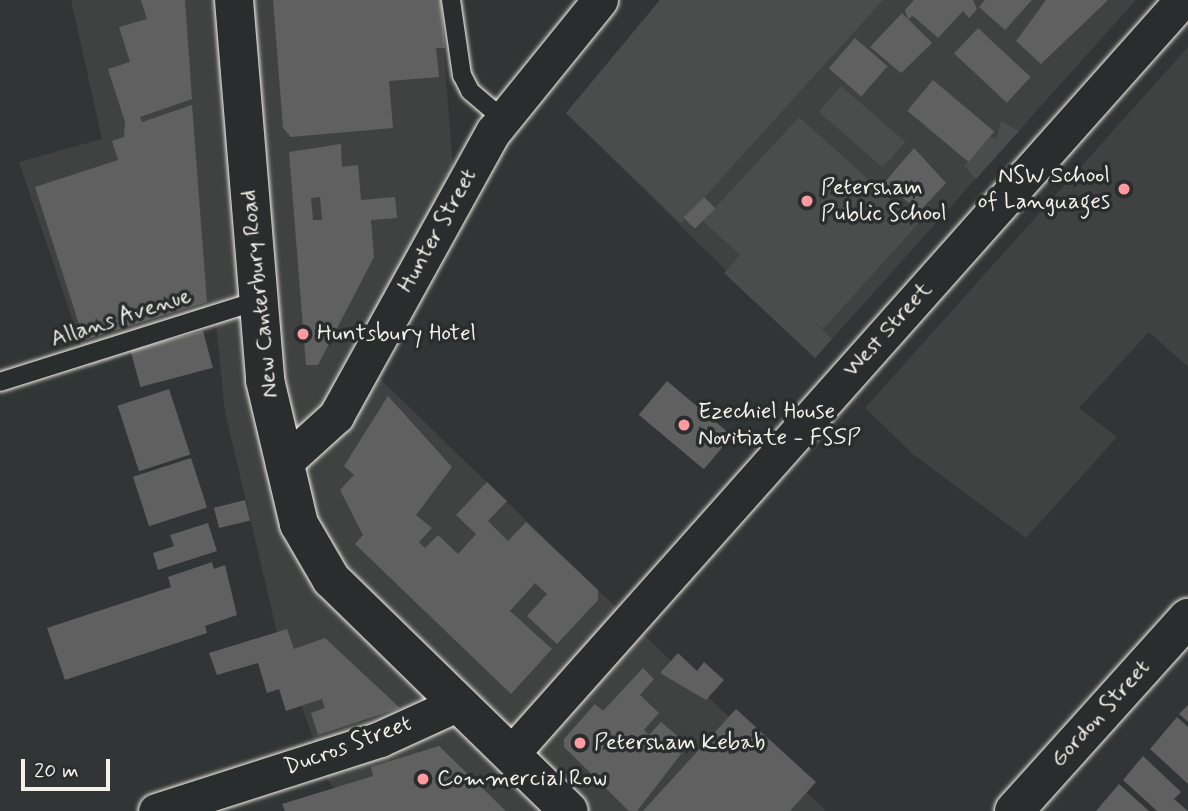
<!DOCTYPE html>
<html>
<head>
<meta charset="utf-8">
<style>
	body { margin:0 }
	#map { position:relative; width:1188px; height:811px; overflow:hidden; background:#323535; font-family:Mynerve,sans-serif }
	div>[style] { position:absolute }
	.built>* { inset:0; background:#404242 }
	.green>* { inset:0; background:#4b4d4c; transform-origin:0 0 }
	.building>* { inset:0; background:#5f605f; transform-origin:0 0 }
	.roads { filter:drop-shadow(0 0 2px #f4f1e8) drop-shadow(0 0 2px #f4f1e8) }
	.service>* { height:18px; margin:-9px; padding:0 9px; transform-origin:9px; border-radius:9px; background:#2a2d2e }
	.minor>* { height:35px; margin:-17.5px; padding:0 17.5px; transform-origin:17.5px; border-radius:17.5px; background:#2a2d2e }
	.primary>* { height:38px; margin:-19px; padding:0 19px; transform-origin:19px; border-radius:19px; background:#2a2d2e }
	.trunk>* { height:38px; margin:-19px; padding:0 19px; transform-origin:19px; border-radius:19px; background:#2a2d2e }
	.dots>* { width:19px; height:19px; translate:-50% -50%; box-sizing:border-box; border:4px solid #2a2d2e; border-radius:50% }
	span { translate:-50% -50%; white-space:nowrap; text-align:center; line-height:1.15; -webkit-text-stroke:7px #2a2d2e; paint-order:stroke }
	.poi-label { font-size:23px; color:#f4f1e8 }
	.right { translate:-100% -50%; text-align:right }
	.left { translate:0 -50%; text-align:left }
	.street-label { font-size:23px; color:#f4f1e8 }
	.scale { position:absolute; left:21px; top:759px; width:89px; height:32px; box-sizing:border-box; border:4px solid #f4f1e8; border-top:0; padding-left:9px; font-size:21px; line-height:24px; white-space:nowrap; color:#f4f1e8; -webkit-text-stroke:5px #2a2d2e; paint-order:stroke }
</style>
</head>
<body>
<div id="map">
	<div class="built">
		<i style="clip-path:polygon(71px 0,440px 0,457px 221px,374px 373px,826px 811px,349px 811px,327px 778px,279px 641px,225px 412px,216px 323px,89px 368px,19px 162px,102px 139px)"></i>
		<i style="clip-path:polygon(660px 0,1136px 0,815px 358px,566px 113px)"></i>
		<i style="clip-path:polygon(1188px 47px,1188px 367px,1149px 332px,1079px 408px,1117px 437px,1026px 538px,914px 455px,865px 408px)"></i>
	</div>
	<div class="green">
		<i style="clip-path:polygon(660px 0,883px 0,681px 223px,566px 113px)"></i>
		<i style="left:841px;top:86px;width:85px;height:34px;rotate:41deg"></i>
		<i style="clip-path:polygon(799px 117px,918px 224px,823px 329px,802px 311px,832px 339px,815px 358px,724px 273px,740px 255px,703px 221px)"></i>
		<i style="clip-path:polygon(1001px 121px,1019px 131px,976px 179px,964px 166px,990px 137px,997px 138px)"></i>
	</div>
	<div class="building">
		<i style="clip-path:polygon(141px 0,185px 0,192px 99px,140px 117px,142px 122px,192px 105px,207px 302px,84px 340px,35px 187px,118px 160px,112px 141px,124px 137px,125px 122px,108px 69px,130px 62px,119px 27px,147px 19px)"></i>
		<i style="clip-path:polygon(273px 0,441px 0,445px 48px,436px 48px,439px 77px,389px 81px,393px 128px,291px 137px,283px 128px)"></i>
		<i style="clip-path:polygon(914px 0,973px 0,977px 9px,969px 18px,963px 11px,938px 38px,913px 16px,908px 19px,932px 43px,901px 73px,870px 47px,902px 13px,908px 19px,905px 10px)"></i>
		<i style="clip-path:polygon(985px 0,1032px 0,1005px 30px,979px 7px)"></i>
		<i style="clip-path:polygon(1046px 0,1108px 0,1041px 64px,1016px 41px)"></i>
		<i style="left:978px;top:28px;width:72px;height:35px;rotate:43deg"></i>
		<i style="left:855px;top:38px;width:43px;height:40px;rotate:41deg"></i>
		<i style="left:933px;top:80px;width:80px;height:40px;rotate:40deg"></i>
		<i style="clip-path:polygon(evenodd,341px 144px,342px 167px,358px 165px,361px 200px,395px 197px,397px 218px,371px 220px,374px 257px,318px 365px,306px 365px,289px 152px,341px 144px,320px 197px,322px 220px,313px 220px,311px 198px,320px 197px)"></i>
		<i style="clip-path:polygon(914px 148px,946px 183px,919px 212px,885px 182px)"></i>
		<i style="left:704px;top:197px;width:16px;height:29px;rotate:45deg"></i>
		<i style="left:203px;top:331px;width:38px;height:75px;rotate:75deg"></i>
		<i style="left:667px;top:381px;width:85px;height:44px;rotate:40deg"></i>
		<i style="left:169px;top:389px;width:69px;height:54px;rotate:72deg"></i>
		<i style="clip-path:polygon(388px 396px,452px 467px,416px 515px,432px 528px,419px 542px,425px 548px,438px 535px,458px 554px,476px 534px,456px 515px,487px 482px,507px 501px,488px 521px,508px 541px,526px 522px,598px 590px,598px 600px,557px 644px,527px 616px,547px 594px,535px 583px,510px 611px,552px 649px,511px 694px,355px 544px,363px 535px,340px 490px,354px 475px,344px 466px)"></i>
		<i style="left:191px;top:458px;width:52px;height:61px;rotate:72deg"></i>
		<i style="left:245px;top:500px;width:21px;height:32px;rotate:76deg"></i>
		<i style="clip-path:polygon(208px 523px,217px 551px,158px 570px,153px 553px,174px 546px,170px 535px)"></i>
		<i style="clip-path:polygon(212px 562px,214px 569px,225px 565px,237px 615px,205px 626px,207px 633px,65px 680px,47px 628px,171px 587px,168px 577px)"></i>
		<i style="clip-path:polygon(287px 629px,294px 649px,325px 638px,400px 708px,318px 735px,311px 713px,325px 708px,322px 699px,286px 711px,279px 689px,267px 693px,258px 663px,217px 675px,209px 653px)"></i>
		<i style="clip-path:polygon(678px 653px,697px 671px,704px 662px,724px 680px,706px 700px,660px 673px)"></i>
		<i style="clip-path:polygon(643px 668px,654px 679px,640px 695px,659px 713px,644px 730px,649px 735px,661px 722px,688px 745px,637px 811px,629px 811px,564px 747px,564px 739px,595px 704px,603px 711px)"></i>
		<i style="clip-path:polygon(1188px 705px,1188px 722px,1179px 714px)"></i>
		<i style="clip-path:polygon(736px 709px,816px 782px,790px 811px,643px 811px)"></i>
		<i style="clip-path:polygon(1177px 717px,1188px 727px,1188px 784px,1150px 749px)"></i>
		<i style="clip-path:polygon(439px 746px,506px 811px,285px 811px,282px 804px,373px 776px,371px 767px)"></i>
		<i style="clip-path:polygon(1143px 756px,1181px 792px,1174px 799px,1188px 811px,1157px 811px,1123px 780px)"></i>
		<i style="clip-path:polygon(1119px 784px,1149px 811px,1096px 811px)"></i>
	</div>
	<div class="roads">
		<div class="service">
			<i style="left:451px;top:0;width:76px;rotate:81.7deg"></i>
			<i style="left:462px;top:75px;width:18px;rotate:63deg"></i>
			<i style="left:470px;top:91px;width:43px;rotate:40.3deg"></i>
			<i style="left:0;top:382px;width:269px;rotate:-17.5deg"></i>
		</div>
		<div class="minor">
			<i style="left:283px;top:464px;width:72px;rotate:-42.2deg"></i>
			<i style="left:336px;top:416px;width:325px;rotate:-61.1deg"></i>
			<i style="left:493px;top:132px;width:170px;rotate:-51deg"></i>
			<i style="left:511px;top:754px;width:1009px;rotate:-48.33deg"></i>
			<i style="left:156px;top:811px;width:235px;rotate:-17.8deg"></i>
			<i style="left:380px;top:739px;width:87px;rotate:-24.5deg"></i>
		</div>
		<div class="primary">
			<i style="left:1014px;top:811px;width:260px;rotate:-48deg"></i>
		</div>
		<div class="trunk">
			<i style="left:234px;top:0;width:381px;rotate:85.3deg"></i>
			<i style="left:265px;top:380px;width:148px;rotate:76.7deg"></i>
			<i style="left:299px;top:524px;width:64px;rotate:59.8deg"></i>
			<i style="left:331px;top:579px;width:332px;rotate:44.3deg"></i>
		</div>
	</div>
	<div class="dots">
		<i style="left:1124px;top:189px;background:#ff9aa2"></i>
		<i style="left:807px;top:201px;background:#ff9aa2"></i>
		<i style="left:303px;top:334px;background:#ff9aa2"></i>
		<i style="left:684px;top:425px;background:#ff9aa2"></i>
		<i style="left:580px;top:743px;background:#ff9aa2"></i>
		<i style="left:423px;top:779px;background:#ff9aa2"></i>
	</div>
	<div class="poi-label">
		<span class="right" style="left:1110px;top:189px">NSW School<br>of Languages</span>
		<span class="left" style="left:821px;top:201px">Petersham<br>Public School</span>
		<span class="left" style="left:317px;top:334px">Huntsbury Hotel</span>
		<span class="left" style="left:698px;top:425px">Ezechiel House<br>Novitiate - FSSP</span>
		<span class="left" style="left:594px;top:743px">Petersham Kebab</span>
		<span class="left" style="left:437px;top:779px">Commercial Row</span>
	</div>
	<div class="street-label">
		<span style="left:438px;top:231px;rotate:-61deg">Hunter Street</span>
		<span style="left:260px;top:294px;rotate:-96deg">New Canterbury Road</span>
		<span style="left:121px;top:318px;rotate:-18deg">Allans Avenue</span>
		<span style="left:888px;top:330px;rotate:-48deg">West Street</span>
		<span style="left:1101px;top:714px;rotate:-48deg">Gordon Street</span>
		<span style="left:348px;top:746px;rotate:-20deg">Ducros Street</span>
	</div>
	<div class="scale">20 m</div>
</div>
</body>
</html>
